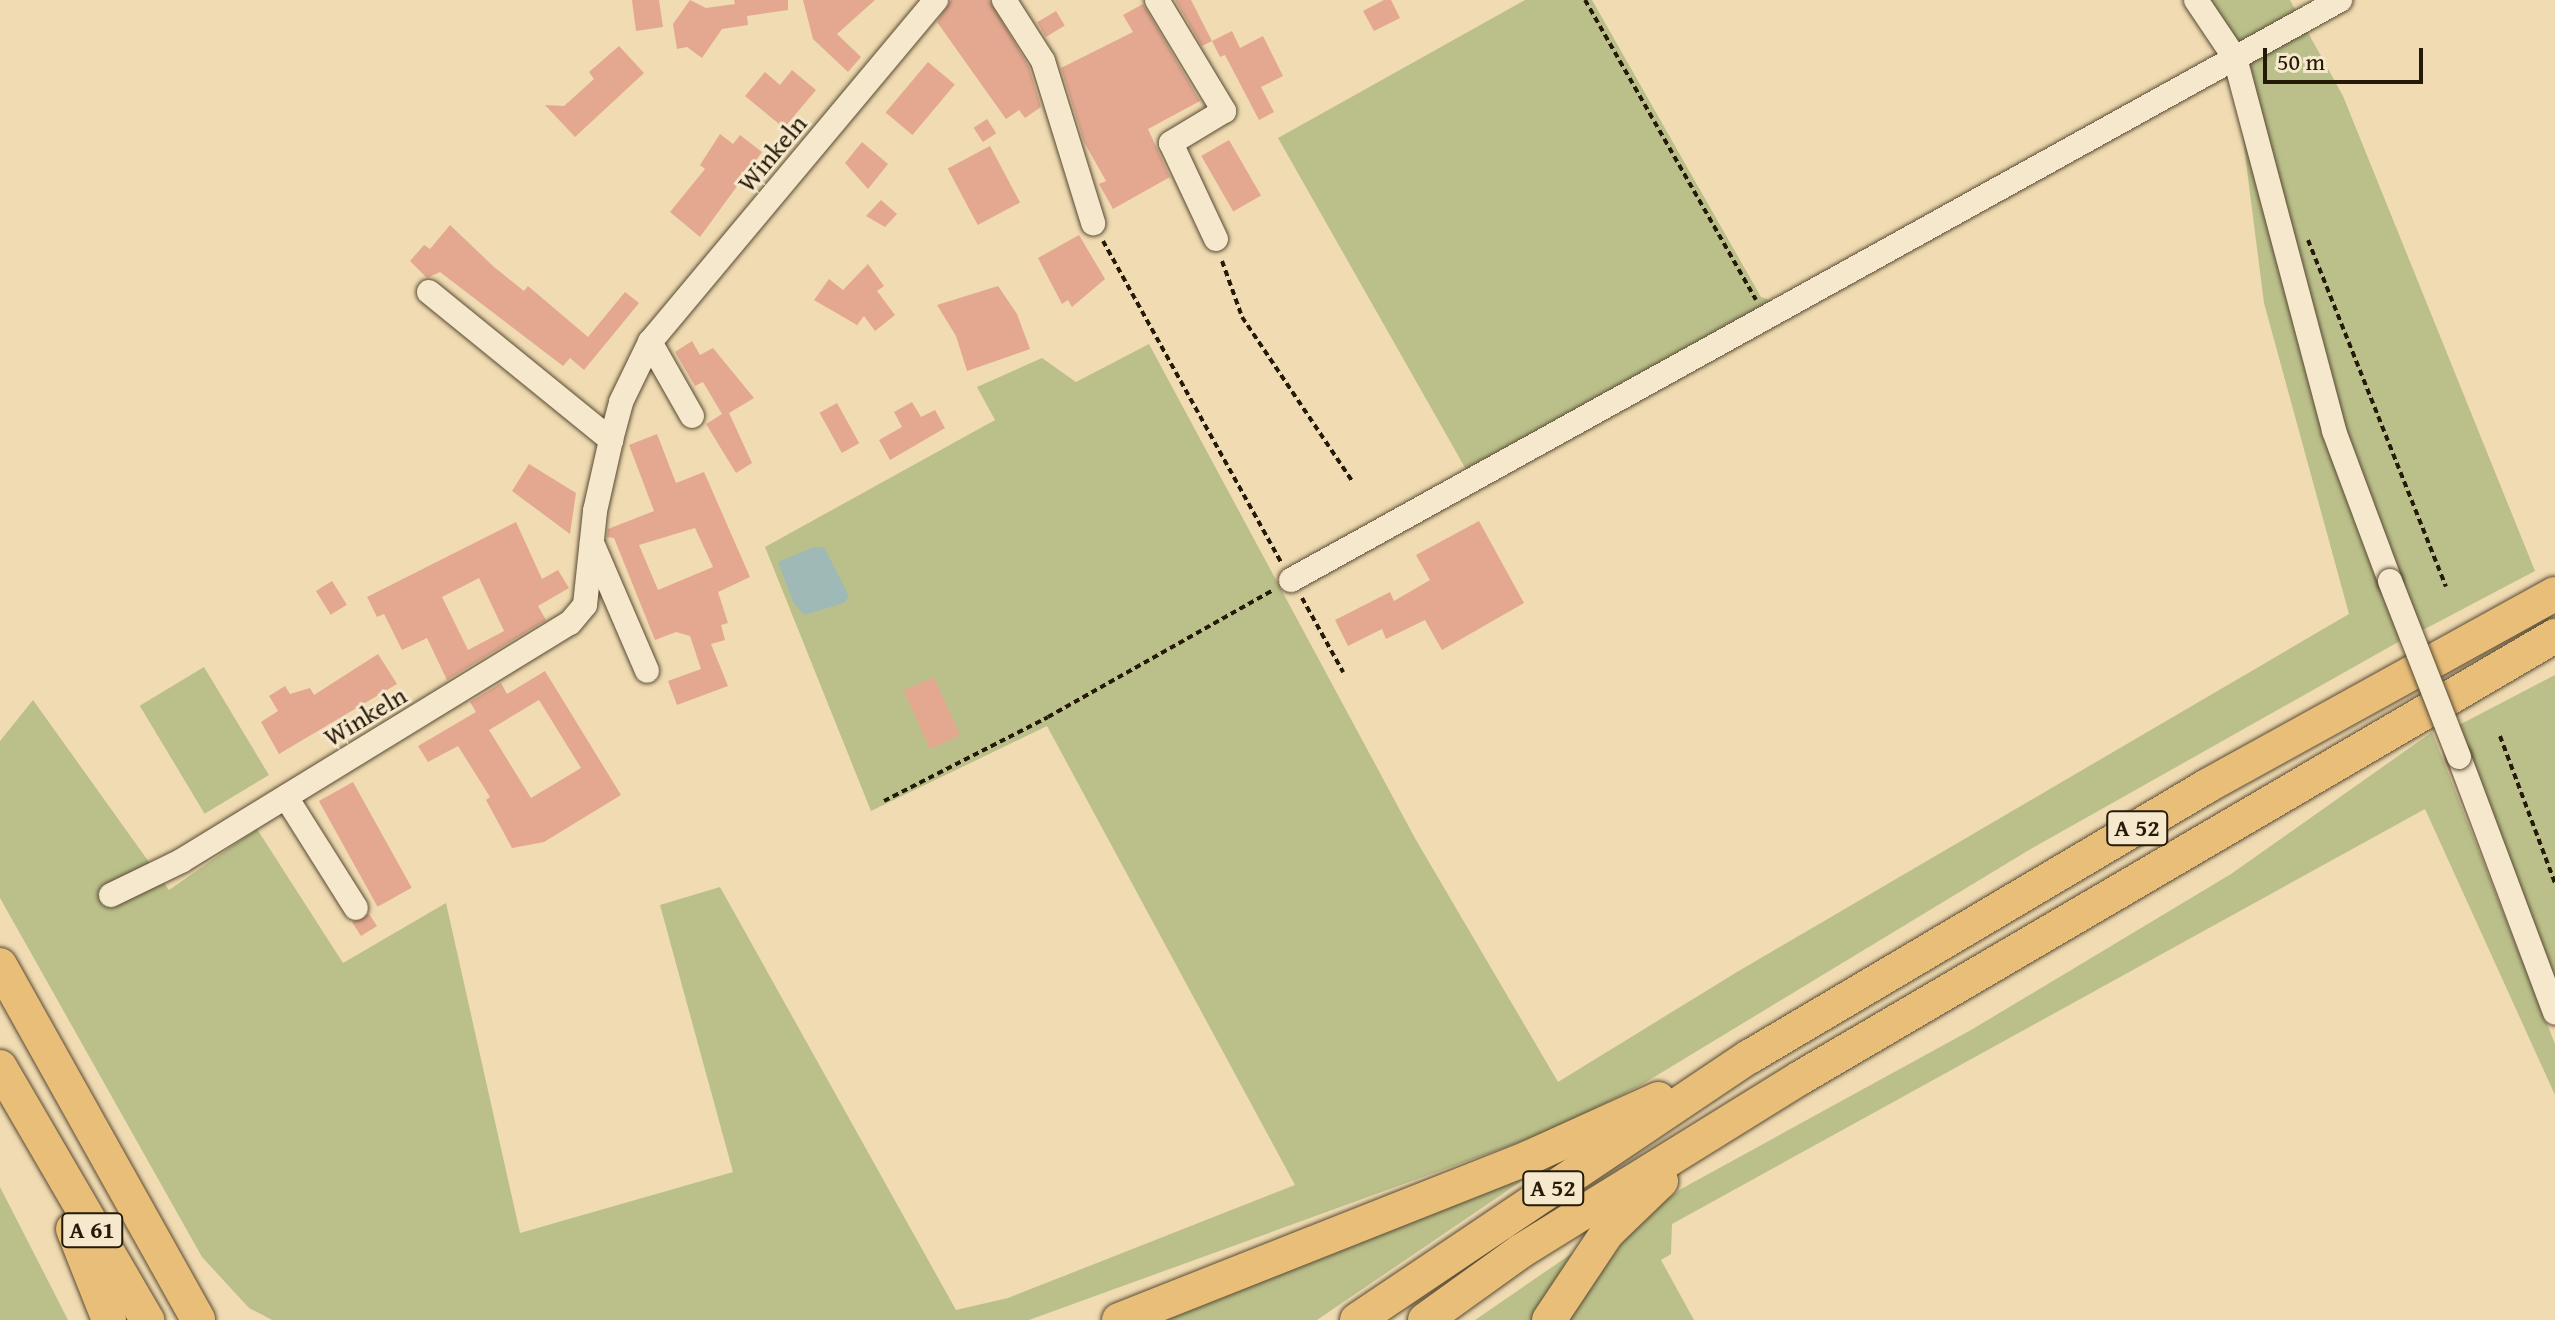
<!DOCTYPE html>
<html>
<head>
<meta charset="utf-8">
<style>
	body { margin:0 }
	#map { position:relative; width:2555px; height:1320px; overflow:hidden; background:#f0dbb2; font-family:"Gentium Book Plus",serif }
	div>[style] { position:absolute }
	.green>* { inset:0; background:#bbc08b; transform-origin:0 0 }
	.water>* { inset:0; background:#9eb9b6 }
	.building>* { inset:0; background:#e4a891; transform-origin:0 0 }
	.path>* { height:4px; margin-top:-2px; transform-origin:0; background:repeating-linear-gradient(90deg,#251908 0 6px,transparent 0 10px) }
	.roads { filter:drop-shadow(0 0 2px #584a32) drop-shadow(0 0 2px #584a32) }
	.minor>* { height:24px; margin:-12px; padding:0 12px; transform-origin:12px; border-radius:12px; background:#f5e8cd }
	.highway>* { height:34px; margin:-17px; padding:0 17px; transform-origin:17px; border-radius:17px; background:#e8be79 }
	.bridges { filter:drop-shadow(0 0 2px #584a32) drop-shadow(0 0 2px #584a32) }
	.minor-bridge>* { height:24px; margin:-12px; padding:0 12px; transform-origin:12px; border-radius:12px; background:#f5e8cd }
	span { translate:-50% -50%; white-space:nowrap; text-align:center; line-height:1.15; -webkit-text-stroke:6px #f5e8cd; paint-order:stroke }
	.shield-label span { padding:2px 6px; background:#f5e8cd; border:2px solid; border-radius:6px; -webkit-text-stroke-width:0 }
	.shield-label { font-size:24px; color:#251908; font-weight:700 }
	.street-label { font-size:26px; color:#251908 }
	.scale { position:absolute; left:2263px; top:48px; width:160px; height:36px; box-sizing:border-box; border:4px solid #251908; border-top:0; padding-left:10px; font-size:24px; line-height:28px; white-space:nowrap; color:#251908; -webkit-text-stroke:6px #f5e8cd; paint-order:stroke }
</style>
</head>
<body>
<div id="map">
	<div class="green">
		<i style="clip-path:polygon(1525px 0,1592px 0,1761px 297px,1778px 303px,1472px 480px,1278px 138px)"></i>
		<i style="clip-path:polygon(2199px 0,2290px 0,2343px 96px,2535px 571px,2423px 630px,2401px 584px,2383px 591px,2400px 641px,2029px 850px,1641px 1085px,1553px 1130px,1029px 1320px,272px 1320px,249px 1308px,202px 1257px,0 898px,0 741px,33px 700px,169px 890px,257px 829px,343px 963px,446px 903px,520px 1233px,733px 1172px,660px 905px,720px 887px,956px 1310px,1008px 1298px,1295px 1185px,1047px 726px,871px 811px,765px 547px,995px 420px,977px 387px,1042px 358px,1076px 382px,1149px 344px,1416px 840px,1558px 1082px,1737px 972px,2349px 614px,2264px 303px,2231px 45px)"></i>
		<i style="left:204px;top:667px;width:126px;height:75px;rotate:59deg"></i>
		<i style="clip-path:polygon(2555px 675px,2555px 987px,2459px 725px)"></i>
		<i style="clip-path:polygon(2432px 732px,2555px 1044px,2555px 1095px,2425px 809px,1672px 1224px,1671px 1254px,1661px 1260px,1694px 1320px,1565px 1320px,1640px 1219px,1681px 1189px,1971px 1030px,2231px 874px)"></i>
		<i style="clip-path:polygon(1551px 1161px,1317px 1320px,1155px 1320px)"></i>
		<i style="clip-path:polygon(0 1187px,66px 1316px,68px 1320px,0 1320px)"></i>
		<i style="clip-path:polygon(1587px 1243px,1541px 1320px,1475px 1320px)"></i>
	</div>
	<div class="water">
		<i style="clip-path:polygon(814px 547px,824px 547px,849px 596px,844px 603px,804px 615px,793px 602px,778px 562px)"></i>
	</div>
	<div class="building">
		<i style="clip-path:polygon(632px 0,659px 0,663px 27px,636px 31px)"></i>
		<i style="clip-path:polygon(690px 0,706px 8px,735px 4px,734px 0,788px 0,788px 10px,747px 16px,748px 25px,722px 29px,702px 58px,687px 47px,677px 49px,673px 24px)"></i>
		<i style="clip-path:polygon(803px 0,875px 0,837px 34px,861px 57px,848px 72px,813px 39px)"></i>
		<i style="clip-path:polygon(951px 0,989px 0,1029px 67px,1041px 107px,1025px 118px,1019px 110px,1006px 119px,937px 22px)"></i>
		<i style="clip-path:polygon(1175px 0,1191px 0,1212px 41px,1202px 46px)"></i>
		<i style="clip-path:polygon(1384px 0,1391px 0,1400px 18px,1374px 31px,1363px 11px)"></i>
		<i style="clip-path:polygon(1143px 4px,1200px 101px,1148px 129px,1170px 177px,1113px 209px,1099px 184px,1106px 181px,1084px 142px,1061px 68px,1133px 32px,1123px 15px)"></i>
		<i style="left:1056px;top:11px;width:17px;height:22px;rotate:59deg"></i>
		<i style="clip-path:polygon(1232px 31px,1240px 48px,1263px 36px,1283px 76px,1261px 87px,1274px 112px,1259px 120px,1225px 55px,1220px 57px,1212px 41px)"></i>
		<i style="clip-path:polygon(619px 46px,644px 73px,575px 137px,545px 105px,564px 106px,594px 79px,589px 72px)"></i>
		<i style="left:928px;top:62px;width:35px;height:66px;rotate:40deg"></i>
		<i style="clip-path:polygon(792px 70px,816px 90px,784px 128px,745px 96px,765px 72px,780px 85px)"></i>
		<i style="left:987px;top:119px;width:17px;height:16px;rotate:57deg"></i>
		<i style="clip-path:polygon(720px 134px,733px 144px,740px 135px,762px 152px,700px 237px,670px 212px,705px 169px,700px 165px)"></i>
		<i style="left:1229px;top:140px;width:64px;height:32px;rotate:60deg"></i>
		<i style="clip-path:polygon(862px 142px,888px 164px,868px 189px,845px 163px)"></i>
		<i style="left:990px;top:146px;width:64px;height:48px;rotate:62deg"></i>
		<i style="clip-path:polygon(881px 200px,897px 214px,885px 227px,866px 216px)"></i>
		<i style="clip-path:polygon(450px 225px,494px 267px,524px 291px,528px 286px,588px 337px,625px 292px,639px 303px,584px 370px,570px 358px,563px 366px,440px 272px,427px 278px,410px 261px,424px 245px,430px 249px)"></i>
		<i style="clip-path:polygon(1079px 235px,1105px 279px,1072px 307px,1068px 300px,1062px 304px,1038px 258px)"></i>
		<i style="clip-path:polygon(868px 264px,884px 286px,877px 291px,895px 315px,875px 331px,864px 316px,857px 325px,814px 300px,829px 279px,843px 290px)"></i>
		<i style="clip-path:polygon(998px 286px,1017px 314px,1030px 349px,967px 371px,956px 336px,937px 305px)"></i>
		<i style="clip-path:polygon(692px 341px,700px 355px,713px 348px,754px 398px,729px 413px,752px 463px,736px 473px,706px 424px,722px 414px,703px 382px,695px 386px,675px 352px)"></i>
		<i style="clip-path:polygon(912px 402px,921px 417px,935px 410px,945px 428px,890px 460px,879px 440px,902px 427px,894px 412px)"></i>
		<i style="left:837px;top:403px;width:46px;height:20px;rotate:61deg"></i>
		<i style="clip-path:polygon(evenodd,657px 434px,676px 483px,704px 472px,750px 577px,718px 592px,728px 623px,721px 625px,725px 640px,711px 644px,728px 686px,677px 705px,668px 681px,701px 669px,690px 636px,676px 632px,655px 640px,614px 538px,607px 537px,608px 529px,654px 511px,629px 445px,657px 434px,695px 528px,713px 567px,658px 590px,639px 545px,695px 528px)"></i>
		<i style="clip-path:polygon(529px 464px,576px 493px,570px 534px,512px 491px)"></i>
		<i style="clip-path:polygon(1479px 521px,1524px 603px,1442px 650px,1425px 620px,1386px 639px,1382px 629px,1348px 646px,1335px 620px,1390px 592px,1394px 601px,1430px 580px,1416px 555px)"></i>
		<i style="clip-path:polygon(evenodd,516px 522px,542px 579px,558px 570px,569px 588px,538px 606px,546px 620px,447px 680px,427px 638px,402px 650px,384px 614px,377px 617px,367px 597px,516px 522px,479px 578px,504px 631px,468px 650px,442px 597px,479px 578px)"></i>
		<i style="left:332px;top:581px;width:28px;height:19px;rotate:58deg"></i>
		<i style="clip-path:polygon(378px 654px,397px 684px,279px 754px,261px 722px,278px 711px,269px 696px,285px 686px,290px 694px,310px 688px,314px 695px)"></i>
		<i style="clip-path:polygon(evenodd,545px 671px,621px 795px,544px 842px,512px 848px,486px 800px,490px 797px,458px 746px,428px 762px,418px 746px,476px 712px,470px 702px,501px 683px,507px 694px,545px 671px,539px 700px,581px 768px,531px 798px,489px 730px,539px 700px)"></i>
		<i style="left:934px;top:677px;width:64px;height:33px;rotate:66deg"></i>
		<i style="left:353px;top:782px;width:121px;height:39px;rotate:61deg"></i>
		<i style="clip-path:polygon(369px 914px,377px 926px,361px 936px,352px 922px)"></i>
	</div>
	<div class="path">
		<i style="left:1585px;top:0;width:345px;rotate:60.3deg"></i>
		<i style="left:2308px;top:240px;width:373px;rotate:68.3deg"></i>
		<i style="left:1103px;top:241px;width:367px;rotate:61deg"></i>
		<i style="left:1222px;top:261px;width:59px;rotate:70.3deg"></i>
		<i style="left:1242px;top:317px;width:197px;rotate:56.1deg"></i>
		<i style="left:1302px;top:598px;width:85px;rotate:61deg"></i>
		<i style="left:2500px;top:736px;width:157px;rotate:69.5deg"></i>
		<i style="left:884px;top:801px;width:184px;rotate:-27.1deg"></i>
		<i style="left:1048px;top:717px;width:257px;rotate:-29.4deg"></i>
	</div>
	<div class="roads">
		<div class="minor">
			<i style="left:1004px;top:0;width:72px;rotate:57.4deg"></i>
			<i style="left:1043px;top:61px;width:170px;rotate:72.8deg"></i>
			<i style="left:1157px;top:0;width:130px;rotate:58.9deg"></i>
			<i style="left:1224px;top:111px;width:62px;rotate:148.9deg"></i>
			<i style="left:1171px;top:143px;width:106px;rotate:64.9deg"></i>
			<i style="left:2196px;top:0;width:70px;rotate:56.1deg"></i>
			<i style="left:2235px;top:58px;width:386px;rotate:75.1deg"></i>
			<i style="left:2334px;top:431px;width:160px;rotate:69.5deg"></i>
			<i style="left:429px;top:292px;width:235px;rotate:39.1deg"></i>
			<i style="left:650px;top:342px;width:85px;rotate:60.4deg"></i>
			<i style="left:592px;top:543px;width:139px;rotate:66.7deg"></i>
			<i style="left:1291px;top:580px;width:1199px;rotate:-28.94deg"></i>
			<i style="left:2459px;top:757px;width:273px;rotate:69.4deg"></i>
			<i style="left:286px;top:797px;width:131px;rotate:57.8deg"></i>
			<i style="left:111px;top:895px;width:78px;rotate:-25.9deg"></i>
			<i style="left:181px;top:861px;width:456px;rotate:-31.5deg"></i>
			<i style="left:570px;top:623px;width:23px;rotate:-50deg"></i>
			<i style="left:585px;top:605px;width:95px;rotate:-83.9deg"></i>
			<i style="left:595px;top:511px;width:73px;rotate:-77.3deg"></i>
			<i style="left:611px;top:440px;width:39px;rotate:-75deg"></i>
			<i style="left:621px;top:402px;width:67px;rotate:-64.2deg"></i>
			<i style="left:650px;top:342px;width:446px;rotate:-50.1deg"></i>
		</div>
		<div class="highway">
			<i style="left:0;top:965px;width:406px;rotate:60.8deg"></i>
			<i style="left:0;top:1067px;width:293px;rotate:59.8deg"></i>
			<i style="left:73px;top:1229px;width:98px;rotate:68.4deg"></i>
			<i style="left:1119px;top:1320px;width:440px;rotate:-21.6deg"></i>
			<i style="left:1528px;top:1158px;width:143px;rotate:-24.4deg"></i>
			<i style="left:1357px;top:1320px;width:472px;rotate:-33.9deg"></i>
			<i style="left:1749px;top:1057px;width:532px;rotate:-30.61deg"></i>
			<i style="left:2207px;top:786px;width:397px;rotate:-28.9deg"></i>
			<i style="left:1425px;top:1320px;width:118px;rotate:-35.7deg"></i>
			<i style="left:1521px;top:1251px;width:328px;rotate:-31.8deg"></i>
			<i style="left:1800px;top:1078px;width:875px;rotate:-30.35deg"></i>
			<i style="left:1549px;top:1320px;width:105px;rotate:-56.3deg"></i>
			<i style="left:1607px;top:1233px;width:75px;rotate:-43.9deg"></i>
		</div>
	</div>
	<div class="bridges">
		<div class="minor-bridge">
			<i style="left:2390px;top:581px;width:189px;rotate:68.6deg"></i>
		</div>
	</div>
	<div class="shield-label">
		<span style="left:2137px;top:828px">A 52</span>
		<span style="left:1553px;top:1188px">A 52</span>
		<span style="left:92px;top:1230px">A 61</span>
	</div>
	<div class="street-label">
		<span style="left:772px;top:153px;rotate:-50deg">Winkeln</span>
		<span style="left:365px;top:716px;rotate:-31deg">Winkeln</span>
	</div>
	<div class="scale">50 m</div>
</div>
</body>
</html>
